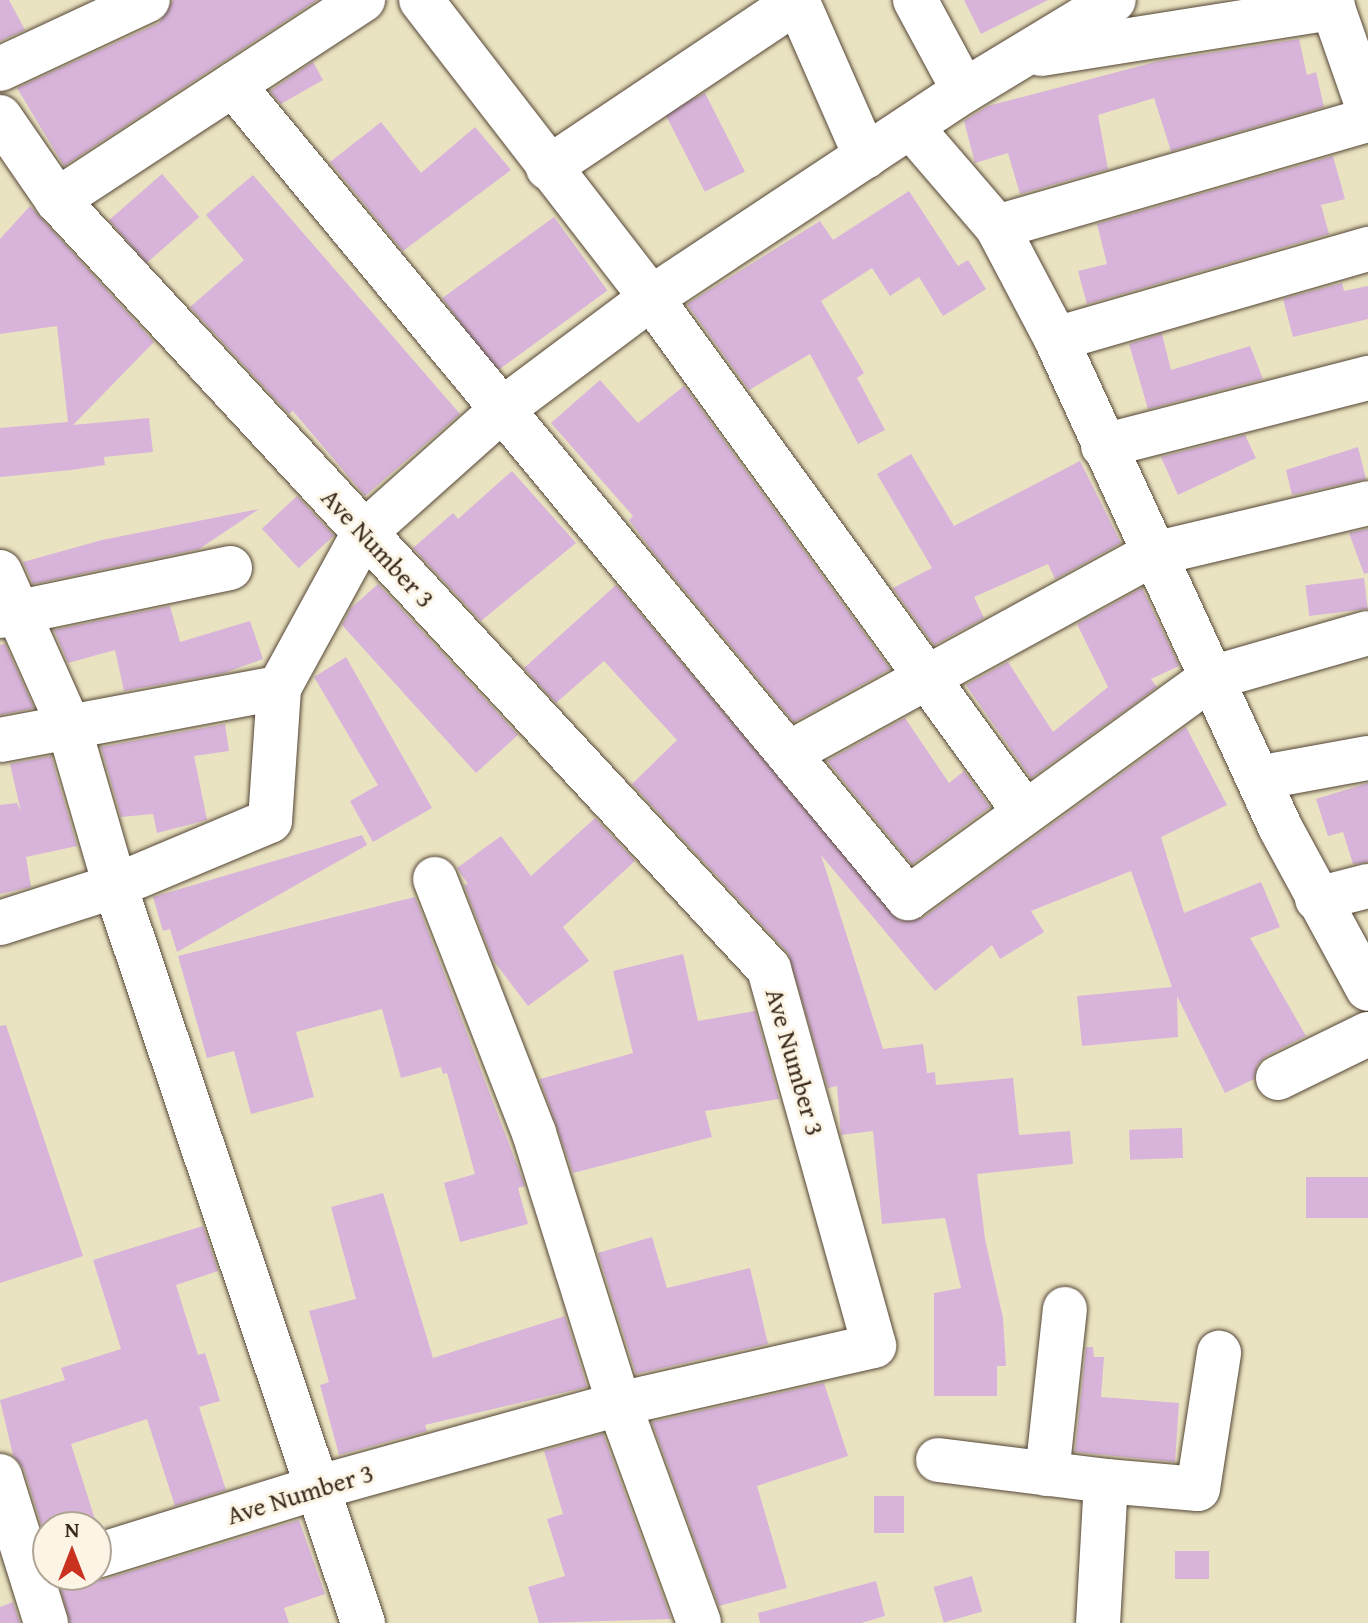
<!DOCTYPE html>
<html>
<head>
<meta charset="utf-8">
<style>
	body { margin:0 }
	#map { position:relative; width:1368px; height:1623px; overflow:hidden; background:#eae3c1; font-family:"Gentium Book Plus",serif }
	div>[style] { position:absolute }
	.building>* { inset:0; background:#d8b4da; transform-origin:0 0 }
	.roads { filter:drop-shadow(0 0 2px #554636) drop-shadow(0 0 2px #554636) }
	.minor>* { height:44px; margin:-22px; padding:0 22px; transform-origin:22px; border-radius:22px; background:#fff }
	span { translate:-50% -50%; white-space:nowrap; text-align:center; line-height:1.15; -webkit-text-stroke:6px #fcf5e5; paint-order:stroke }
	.street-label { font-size:26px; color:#3b2a1e }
	.north { position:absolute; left:32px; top:1511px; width:80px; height:80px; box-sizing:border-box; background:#fcf5e5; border:2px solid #afa495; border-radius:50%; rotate:0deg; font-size:22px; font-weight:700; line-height:32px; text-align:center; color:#3b2a1e }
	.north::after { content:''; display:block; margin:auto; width:28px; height:36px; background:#c8321e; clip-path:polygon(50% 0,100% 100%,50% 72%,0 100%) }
</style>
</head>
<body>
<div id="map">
	<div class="building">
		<i style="clip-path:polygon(0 0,9px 0,25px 30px,0 41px)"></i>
		<i style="clip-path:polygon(173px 0,317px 0,64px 166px,17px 88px,159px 23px)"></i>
		<i style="clip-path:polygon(964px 0,1048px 0,981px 34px)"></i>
		<i style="clip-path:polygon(1299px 39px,1307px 75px,1316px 72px,1324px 107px,1171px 151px,1154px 98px,1098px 115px,1108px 169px,1020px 194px,1008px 153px,975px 163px,964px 121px,988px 106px,1159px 61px)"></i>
		<i style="clip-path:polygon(313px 62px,323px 80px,281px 104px,270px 91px)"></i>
		<i style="left:705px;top:93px;width:88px;height:45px;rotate:63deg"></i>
		<i style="clip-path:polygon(381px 122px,421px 173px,475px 127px,511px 170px,403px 251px,330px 162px)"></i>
		<i style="clip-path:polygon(1333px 156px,1345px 199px,1321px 205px,1329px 234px,1087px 304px,1078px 271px,1107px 264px,1097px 224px)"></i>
		<i style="left:162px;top:174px;width:57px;height:70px;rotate:49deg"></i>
		<i style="clip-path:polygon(253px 175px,460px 414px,365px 496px,293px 411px,289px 414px,190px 307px,244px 260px,206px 215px)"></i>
		<i style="clip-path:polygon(909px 191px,958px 266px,968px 260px,986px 289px,943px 316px,919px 277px,890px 296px,872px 268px,821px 301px,864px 373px,857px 378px,885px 430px,858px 444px,810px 354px,749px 390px,687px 304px,820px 221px,833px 240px)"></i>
		<i style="clip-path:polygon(30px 206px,154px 342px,73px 425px,149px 418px,153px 452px,104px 457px,105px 465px,71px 470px,0 477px,0 428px,68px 422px,57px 326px,0 334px,0 239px)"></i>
		<i style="left:554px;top:217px;width:91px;height:138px;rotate:54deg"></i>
		<i style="clip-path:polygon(1342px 283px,1344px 291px,1368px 286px,1368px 319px,1293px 337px,1283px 299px)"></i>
		<i style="clip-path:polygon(1162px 334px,1171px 370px,1250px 346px,1263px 379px,1148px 409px,1129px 344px)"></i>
		<i style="clip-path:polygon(600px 380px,638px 423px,684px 386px,890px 669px,794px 722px,653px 552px,629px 520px,633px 516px,551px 423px)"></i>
		<i style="clip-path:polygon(1245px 435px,1256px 458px,1178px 495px,1161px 457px)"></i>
		<i style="clip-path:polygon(1358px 447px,1366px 479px,1292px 495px,1286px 470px)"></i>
		<i style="clip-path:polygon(911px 454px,954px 526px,1080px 461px,1121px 543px,1055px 579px,1048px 564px,974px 597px,984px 618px,934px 645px,893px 588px,932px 568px,877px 474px)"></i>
		<i style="clip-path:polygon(512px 471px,576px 543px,481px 621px,413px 548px,453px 513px,458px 519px)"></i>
		<i style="left:297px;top:496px;width:54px;height:48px;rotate:47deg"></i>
		<i style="clip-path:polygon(259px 509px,199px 549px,33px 584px,23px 562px,102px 540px)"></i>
		<i style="clip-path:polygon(1368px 529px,1368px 573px,1364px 574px,1349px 533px)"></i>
		<i style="left:1364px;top:578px;width:31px;height:59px;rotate:83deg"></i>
		<i style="clip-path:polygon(378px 584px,518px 735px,476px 773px,342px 625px,351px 608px)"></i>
		<i style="clip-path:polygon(616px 585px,900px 921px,923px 918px,1186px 727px,1227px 805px,1161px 837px,1184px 913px,1261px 882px,1280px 927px,1250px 938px,1306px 1036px,1266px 1056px,1257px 1065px,1254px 1079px,1225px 1093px,1177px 996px,1178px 1037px,1082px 1046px,1077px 996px,1172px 987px,1131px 871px,1031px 911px,1044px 932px,1000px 959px,992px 945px,935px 991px,821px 855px,883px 1049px,923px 1044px,927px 1073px,935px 1072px,936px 1085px,1013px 1078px,1019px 1135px,1070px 1131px,1073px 1164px,977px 1174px,985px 1239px,1003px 1318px,1006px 1366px,997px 1366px,997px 1396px,934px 1396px,934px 1293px,961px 1288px,945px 1218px,882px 1224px,873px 1131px,841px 1135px,837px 1086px,828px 1088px,788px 953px,632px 784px,677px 740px,604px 661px,556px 703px,524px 668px)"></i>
		<i style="clip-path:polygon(1142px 588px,1179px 666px,1151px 679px,1157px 687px,1031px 778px,966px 685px,1008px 662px,1053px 732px,1108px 687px,1077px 624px)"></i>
		<i style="clip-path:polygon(170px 606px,180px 642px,250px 621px,263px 659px,224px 673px,124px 691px,115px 650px,68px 663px,54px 630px)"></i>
		<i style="clip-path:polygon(5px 644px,34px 708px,0 715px,0 645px)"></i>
		<i style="clip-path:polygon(346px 657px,432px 808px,373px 842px,350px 801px,378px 785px,314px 677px)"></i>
		<i style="clip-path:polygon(905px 718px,949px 783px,964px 771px,990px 807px,912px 864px,827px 761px)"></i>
		<i style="clip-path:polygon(225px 724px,229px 751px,194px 756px,207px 820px,157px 833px,153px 814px,121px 817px,101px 747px)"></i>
		<i style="clip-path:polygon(51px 756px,77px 846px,26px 857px,31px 887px,0 894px,0 805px,17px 803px,21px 812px,10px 764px)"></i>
		<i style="clip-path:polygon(1368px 783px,1368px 862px,1353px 864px,1343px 832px,1328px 836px,1316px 799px)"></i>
		<i style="clip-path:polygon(595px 818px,635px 861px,563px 927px,589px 961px,528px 1006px,493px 960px,464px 885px,468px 884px,457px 868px,501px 836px,531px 876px)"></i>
		<i style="clip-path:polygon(362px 835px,367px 845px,177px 952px,170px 929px,163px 931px,153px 897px)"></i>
		<i style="clip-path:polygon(415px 897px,525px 1186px,518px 1188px,528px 1224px,460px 1242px,444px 1183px,475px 1174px,447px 1073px,443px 1074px,441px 1067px,401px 1078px,382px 1009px,296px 1032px,314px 1097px,251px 1114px,234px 1051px,207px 1058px,178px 956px)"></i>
		<i style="clip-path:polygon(683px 954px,698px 1021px,755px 1011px,779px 1099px,705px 1111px,712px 1137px,573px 1173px,540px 1079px,633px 1053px,613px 971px)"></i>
		<i style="clip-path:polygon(6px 1025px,83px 1256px,0 1283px,0 1026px)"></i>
		<i style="left:1182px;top:1128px;width:30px;height:53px;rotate:88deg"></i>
		<i style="left:1368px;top:1177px;width:41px;height:62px;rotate:90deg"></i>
		<i style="clip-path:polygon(383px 1193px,433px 1358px,565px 1316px,587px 1387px,425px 1425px,427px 1431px,339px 1455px,320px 1385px,329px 1382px,309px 1311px,356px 1299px,331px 1207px)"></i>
		<i style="clip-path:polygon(203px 1226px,218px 1271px,176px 1285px,198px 1355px,205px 1353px,220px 1401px,199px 1407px,226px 1490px,175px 1506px,147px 1419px,71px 1444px,98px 1529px,48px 1527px,48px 1546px,24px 1469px,13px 1455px,0 1400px,65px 1380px,61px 1368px,121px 1349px,93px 1260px)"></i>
		<i style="clip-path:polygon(652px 1237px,667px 1288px,750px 1268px,768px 1344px,636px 1374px,598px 1253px)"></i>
		<i style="clip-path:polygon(1086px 1347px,1093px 1347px,1094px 1357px,1104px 1357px,1101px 1397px,1179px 1403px,1175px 1462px,1075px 1452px)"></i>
		<i style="clip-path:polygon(824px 1383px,848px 1456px,757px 1486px,787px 1588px,719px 1606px,652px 1422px)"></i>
		<i style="clip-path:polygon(603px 1434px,671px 1619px,539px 1623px,528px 1587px,565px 1576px,547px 1519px,563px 1514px,544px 1451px)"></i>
		<i style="left:874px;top:1496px;width:30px;height:37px"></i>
		<i style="clip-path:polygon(299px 1520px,325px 1594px,284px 1608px,289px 1623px,70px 1623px,57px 1575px,103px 1580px)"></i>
		<i style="left:1175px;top:1551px;width:34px;height:28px"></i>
		<i style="left:972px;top:1576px;width:37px;height:40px;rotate:74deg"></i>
		<i style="clip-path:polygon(876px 1581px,885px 1616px,861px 1623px,760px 1623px,758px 1613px)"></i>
		<i style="clip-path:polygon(13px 1602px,20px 1623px,0 1623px,0 1607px)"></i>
	</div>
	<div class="roads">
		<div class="minor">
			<i style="left:421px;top:0;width:376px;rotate:52.3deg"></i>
			<i style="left:651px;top:298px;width:634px;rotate:53.98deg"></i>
			<i style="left:797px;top:0;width:171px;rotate:66.3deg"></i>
			<i style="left:915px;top:0;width:103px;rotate:61.7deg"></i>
			<i style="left:1041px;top:54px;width:296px;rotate:-9deg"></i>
			<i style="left:1333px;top:8px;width:106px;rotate:70.7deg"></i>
			<i style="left:0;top:69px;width:163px;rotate:-25deg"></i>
			<i style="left:233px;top:85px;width:1057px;rotate:50.3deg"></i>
			<i style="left:908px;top:898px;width:374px;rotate:-36deg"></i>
			<i style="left:1211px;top:678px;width:163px;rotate:-16deg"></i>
			<i style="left:0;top:117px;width:101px;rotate:55.5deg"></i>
			<i style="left:57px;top:200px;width:1048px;rotate:47.2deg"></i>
			<i style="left:769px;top:969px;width:391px;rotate:74.4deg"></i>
			<i style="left:874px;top:1346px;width:262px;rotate:167.2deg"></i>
			<i style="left:619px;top:1404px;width:311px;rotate:164.5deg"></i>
			<i style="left:319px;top:1487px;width:233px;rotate:162.8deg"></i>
			<i style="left:911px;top:127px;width:132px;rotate:49.3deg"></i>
			<i style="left:997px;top:227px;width:127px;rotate:62.2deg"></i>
			<i style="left:1056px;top:339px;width:537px;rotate:65.34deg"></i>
			<i style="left:1280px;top:827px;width:184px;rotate:61.5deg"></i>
			<i style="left:548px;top:168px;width:300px;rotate:-33.8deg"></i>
			<i style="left:57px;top:200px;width:366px;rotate:-33.2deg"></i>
			<i style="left:997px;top:227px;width:386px;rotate:-16.1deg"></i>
			<i style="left:1056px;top:339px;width:325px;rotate:-16.1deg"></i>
			<i style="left:1103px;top:446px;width:274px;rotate:-14.4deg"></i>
			<i style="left:0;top:572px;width:167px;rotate:65.9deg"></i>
			<i style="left:68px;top:724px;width:169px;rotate:73.8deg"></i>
			<i style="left:115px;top:886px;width:778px;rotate:71.4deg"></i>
			<i style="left:0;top:616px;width:235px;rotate:-11.8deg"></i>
			<i style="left:0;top:740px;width:284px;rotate:-10.6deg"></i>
			<i style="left:791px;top:752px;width:413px;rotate:-28.7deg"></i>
			<i style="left:1153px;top:554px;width:221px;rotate:-13.3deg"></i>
			<i style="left:1258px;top:778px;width:112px;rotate:-10.3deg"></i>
			<i style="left:435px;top:879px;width:273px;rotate:68.7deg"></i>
			<i style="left:534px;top:1133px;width:284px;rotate:72.6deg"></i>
			<i style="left:619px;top:1404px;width:233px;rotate:69.9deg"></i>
			<i style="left:1317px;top:899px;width:53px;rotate:-14.3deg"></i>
			<i style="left:0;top:923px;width:121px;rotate:-17.8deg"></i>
			<i style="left:115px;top:886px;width:168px;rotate:-22.8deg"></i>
			<i style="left:270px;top:821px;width:133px;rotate:-86.1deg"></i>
			<i style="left:279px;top:688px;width:177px;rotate:-61.3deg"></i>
			<i style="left:364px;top:533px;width:188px;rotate:-41.8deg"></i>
			<i style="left:504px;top:408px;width:184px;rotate:-36.8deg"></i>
			<i style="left:651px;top:298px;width:375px;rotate:-33.5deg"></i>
			<i style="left:964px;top:91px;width:175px;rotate:-31.2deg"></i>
			<i style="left:1278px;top:1078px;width:100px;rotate:-26.1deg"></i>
			<i style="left:938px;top:1460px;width:169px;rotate:7.1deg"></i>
			<i style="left:1106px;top:1481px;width:142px;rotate:93.2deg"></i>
			<i style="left:1047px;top:1474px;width:166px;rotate:-83.8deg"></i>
			<i style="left:0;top:1476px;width:154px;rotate:72.6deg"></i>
			<i style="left:1106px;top:1481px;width:92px;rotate:5deg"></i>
			<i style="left:1198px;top:1489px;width:138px;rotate:-81.2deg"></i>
		</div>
	</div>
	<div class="street-label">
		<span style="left:378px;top:548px;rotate:47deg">Ave Number 3</span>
		<span style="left:795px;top:1062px;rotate:74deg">Ave Number 3</span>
		<span style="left:300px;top:1494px;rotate:-17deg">Ave Number 3</span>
	</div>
	<div class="north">N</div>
</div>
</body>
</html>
